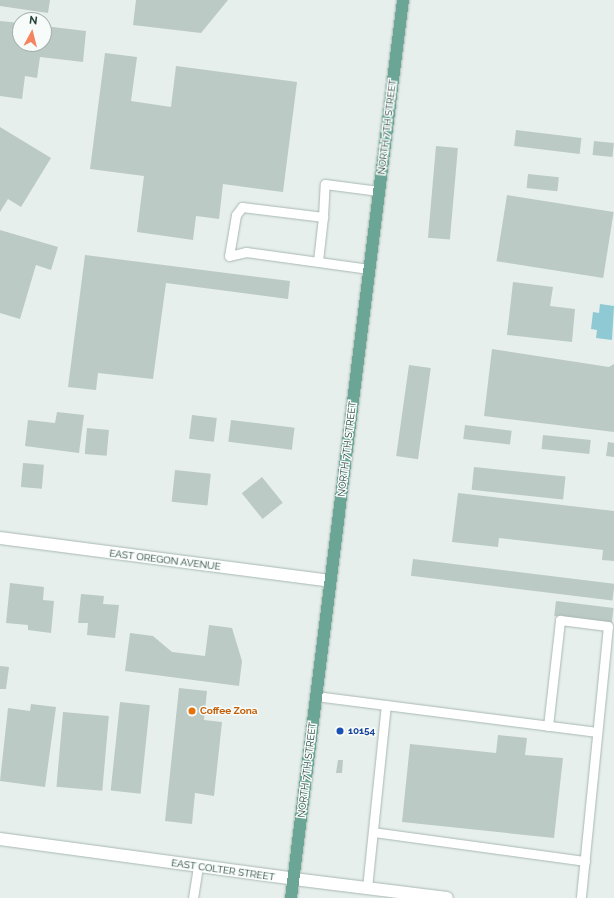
<!DOCTYPE html>
<html>
<head>
<meta charset="utf-8">
<style>
	body { margin:0 }
	#map { position:relative; width:614px; height:898px; overflow:hidden; background:#e6efeb; font-family:Raleway,sans-serif }
	div>[style] { position:absolute }
	.water>* { inset:0; background:#8ec9d4 }
	.building>* { inset:0; background:#bbcac4; transform-origin:0 0 }
	.roads { filter:drop-shadow(0 0 1px #a8b8b2) drop-shadow(0 0 1px #a8b8b2) }
	.lane>* { height:9px; margin:-4.5px; padding:0 4.5px; transform-origin:4.5px; border-radius:4.5px; background:#fff }
	.street>* { height:12px; margin:-6px; padding:0 6px; transform-origin:6px; border-radius:6px; background:#fff }
	.secondary>* { height:12px; margin:-6px; padding:0 6px; transform-origin:6px; border-radius:6px; background:#fff }
	.primary>* { height:12px; margin:-6px; padding:0 6px; transform-origin:6px; border-radius:6px; background:#6aa596 }
	.dots>* { width:11px; height:11px; translate:-50% -50%; box-sizing:border-box; border:2px solid #f7fbf9; border-radius:50% }
	span { translate:-50% -50%; white-space:nowrap; text-align:center; line-height:1.15; -webkit-text-stroke:3px #f7fbf9; paint-order:stroke }
	.street-label { font-size:10px; color:#24423a }
	.food-label { font-size:10px; color:#c56008; font-weight:700 }
	.left { translate:0 -50%; text-align:left }
	.transit-label { font-size:10px; color:#164399; font-weight:700 }
	.north { position:absolute; left:12px; top:12px; width:40px; height:40px; box-sizing:border-box; background:#f7fbf9; border:1px solid #a3b1ad; border-radius:50%; rotate:7deg; font-size:11px; font-weight:700; line-height:16px; text-align:center; color:#24423a }
	.north::after { content:''; display:block; margin:auto; width:14px; height:18px; background:#f4845f; clip-path:polygon(50% 0,100% 100%,50% 72%,0 100%) }
</style>
</head>
<body>
<div id="map">
	<div class="water">
		<i style="clip-path:polygon(600px 304px,614px 306px,612px 340px,596px 338px,597px 330px,591px 329px,593px 312px,599px 313px)"></i>
	</div>
	<div class="building">
		<i style="clip-path:polygon(0 0,50px 0,48px 13px,0 6px)"></i>
		<i style="clip-path:polygon(136px 0,228px 0,201px 33px,133px 25px)"></i>
		<i style="clip-path:polygon(0 21px,20px 23px,20px 44px,44px 44px,44px 26px,86px 31px,83px 62px,40px 57px,37px 78px,25px 76px,22px 99px,0 96px)"></i>
		<i style="clip-path:polygon(105px 53px,137px 57px,131px 101px,171px 107px,176px 66px,297px 82px,283px 192px,223px 184px,219px 219px,196px 216px,193px 240px,137px 232px,144px 176px,90px 169px)"></i>
		<i style="clip-path:polygon(0 127px,51px 158px,21px 207px,8px 199px,0 212px)"></i>
		<i style="left:516px;top:130px;width:66px;height:16px;rotate:7deg"></i>
		<i style="left:594px;top:141px;width:20px;height:14px;rotate:6deg"></i>
		<i style="left:436px;top:146px;width:22px;height:92px;rotate:5deg"></i>
		<i style="left:528px;top:174px;width:31px;height:14px;rotate:6deg"></i>
		<i style="left:507px;top:195px;width:108px;height:67px;rotate:9deg"></i>
		<i style="clip-path:polygon(0 230px,58px 247px,51px 270px,36px 265px,20px 319px,0 313px)"></i>
		<i style="clip-path:polygon(85px 255px,290px 281px,288px 299px,166px 283px,153px 379px,98px 373px,96px 390px,68px 387px)"></i>
		<i style="clip-path:polygon(513px 282px,553px 287px,550px 306px,575px 309px,572px 342px,507px 335px)"></i>
		<i style="clip-path:polygon(492px 349px,609px 367px,614px 364px,614px 432px,484px 416px)"></i>
		<i style="left:409px;top:365px;width:22px;height:92px;rotate:8deg"></i>
		<i style="clip-path:polygon(57px 412px,84px 415px,79px 453px,25px 446px,28px 420px,55px 423px)"></i>
		<i style="left:192px;top:415px;width:25px;height:24px;rotate:7deg"></i>
		<i style="left:231px;top:420px;width:64px;height:22px;rotate:7deg"></i>
		<i style="left:465px;top:425px;width:47px;height:14px;rotate:7deg"></i>
		<i style="left:87px;top:428px;width:22px;height:26px;rotate:5deg"></i>
		<i style="left:543px;top:435px;width:48px;height:14px;rotate:6deg"></i>
		<i style="clip-path:polygon(608px 442px,614px 443px,614px 457px,606px 456px)"></i>
		<i style="left:23px;top:463px;width:21px;height:24px;rotate:5deg"></i>
		<i style="left:474px;top:467px;width:92px;height:23px;rotate:6deg"></i>
		<i style="left:175px;top:470px;width:36px;height:32px;rotate:6deg"></i>
		<i style="left:262px;top:477px;width:33px;height:26px;rotate:51deg"></i>
		<i style="clip-path:polygon(458px 493px,614px 511px,614px 561px,602px 560px,603px 550px,499px 538px,498px 547px,452px 542px)"></i>
		<i style="left:413px;top:559px;width:203px;height:17px;rotate:7deg"></i>
		<i style="clip-path:polygon(10px 583px,44px 587px,43px 600px,54px 601px,51px 633px,28px 630px,28px 625px,6px 623px)"></i>
		<i style="clip-path:polygon(81px 594px,104px 596px,103px 604px,119px 605px,115px 638px,87px 635px,88px 623px,78px 623px)"></i>
		<i style="left:556px;top:601px;width:58px;height:15px;rotate:7deg"></i>
		<i style="clip-path:polygon(209px 625px,232px 628px,242px 661px,239px 686px,125px 671px,130px 633px,153px 636px,172px 652px,205px 656px)"></i>
		<i style="clip-path:polygon(0 666px,9px 667px,6px 689px,0 689px)"></i>
		<i style="clip-path:polygon(179px 688px,207px 691px,204px 720px,222px 722px,214px 796px,195px 793px,192px 824px,165px 821px)"></i>
		<i style="left:120px;top:702px;width:30px;height:89px;rotate:6deg"></i>
		<i style="clip-path:polygon(31px 704px,56px 707px,45px 787px,0 781px,8px 708px,30px 711px)"></i>
		<i style="left:63px;top:712px;width:46px;height:75px;rotate:5deg"></i>
		<i style="clip-path:polygon(498px 735px,527px 738px,525px 755px,563px 758px,554px 838px,402px 822px,410px 744px,496px 753px)"></i>
		<i style="clip-path:polygon(338px 760px,343px 760px,342px 773px,336px 773px)"></i>
	</div>
	<div class="roads">
		<div class="lane">
			<i style="left:318px;top:261px;width:44px;rotate:-83.5deg"></i>
			<i style="left:369px;top:269px;width:124px;rotate:-172.1deg"></i>
			<i style="left:246px;top:252px;width:17px;rotate:167deg"></i>
			<i style="left:229px;top:256px;width:42px;rotate:-80.3deg"></i>
			<i style="left:236px;top:215px;width:10px;rotate:-53deg"></i>
			<i style="left:242px;top:207px;width:82px;rotate:7deg"></i>
			<i style="left:323px;top:217px;width:33px;rotate:-87deg"></i>
			<i style="left:325px;top:184px;width:54px;rotate:7.4deg"></i>
			<i style="left:316px;top:696px;width:283px;rotate:7.3deg"></i>
			<i style="left:548px;top:726px;width:107px;rotate:-83.5deg"></i>
			<i style="left:560px;top:620px;width:48px;rotate:7.1deg"></i>
			<i style="left:608px;top:626px;width:273px;rotate:95.7deg"></i>
			<i style="left:373px;top:832px;width:214px;rotate:7.8deg"></i>
			<i style="left:367px;top:888px;width:184px;rotate:-84.1deg"></i>
			<i style="left:193px;top:898px;width:31px;rotate:-81deg"></i>
		</div>
		<div class="street">
			<i style="left:0;top:538px;width:333px;rotate:7.4deg"></i>
			<i style="left:0;top:839px;width:297px;rotate:7.7deg"></i>
		</div>
		<div class="secondary">
			<i style="left:294px;top:879px;width:154px;rotate:7.1deg"></i>
		</div>
		<div class="primary">
			<i style="left:291px;top:898px;width:905px;rotate:-82.89deg"></i>
		</div>
	</div>
	<div class="dots">
		<i style="left:192px;top:711px;background:#e8710a"></i>
		<i style="left:340px;top:731px;background:#1a4fb4"></i>
	</div>
	<div class="street-label">
		<span style="left:387px;top:127px;rotate:-83deg">NORTH 7TH STREET</span>
		<span style="left:347px;top:449px;rotate:-83deg">NORTH 7TH STREET</span>
		<span style="left:165px;top:560px;rotate:7deg">EAST OREGON AVENUE</span>
		<span style="left:307px;top:770px;rotate:-83deg">NORTH 7TH STREET</span>
		<span style="left:223px;top:870px;rotate:8deg">EAST COLTER STREET</span>
	</div>
	<div class="food-label">
		<span class="left" style="left:200px;top:711px">Coffee Zona</span>
	</div>
	<div class="transit-label">
		<span class="left" style="left:348px;top:731px">10154</span>
	</div>
	<div class="north">N</div>
</div>
</body>
</html>
